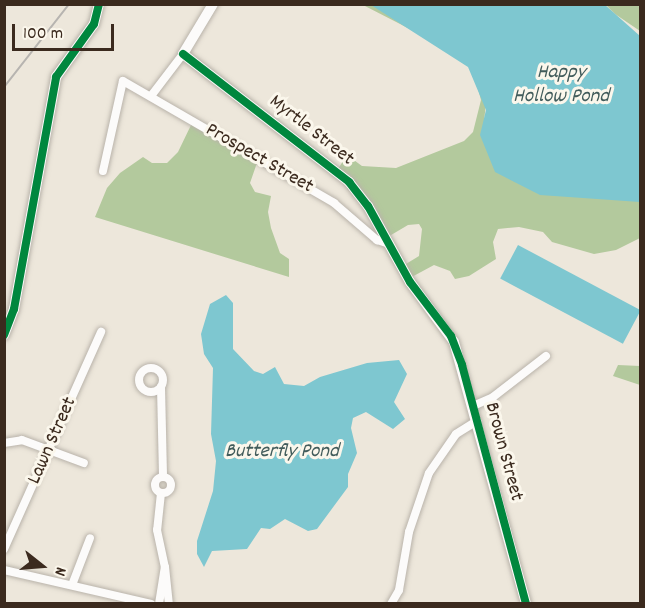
<!DOCTYPE html>
<html>
<head>
<meta charset="utf-8">
<style>
	body { margin:0 }
	#map { position:relative; width:645px; height:608px; overflow:hidden; background:#ede7db; font-family:Dekko,sans-serif }
	div>[style] { position:absolute }
	.forest>* { inset:0; background:#b3c99d }
	.water>* { inset:0; background:#7ec7d0; transform-origin:0 0 }
	.roads { filter:drop-shadow(0 0 2px #b9b3aa) drop-shadow(0 0 2px #b9b3aa) }
	.street>* { height:8px; margin:-4px; padding:0 4px; transform-origin:4px; border-radius:4px; background:#fcfbfa }
	.street>.ring { margin:-4px; padding:0; box-sizing:content-box; background:none; border:8px solid #fcfbfa; border-radius:50% }
	.secondary>* { height:10px; margin:-5px; padding:0 5px; transform-origin:5px; border-radius:5px; background:#fcfbfa }
	.rail>* { height:2px; margin:-1px; padding:0 1px; transform-origin:1px; border-radius:1px; background:#b7b4b0 }
	.cycleway>* { height:8px; margin:-4px; padding:0 4px; transform-origin:4px; border-radius:4px; background:#00873e }
	span { translate:-50% -50%; white-space:nowrap; text-align:center; line-height:1.15; -webkit-text-stroke:6px #fbf7ec; paint-order:stroke }
	.street-label { font-size:20px; color:#3b2a1e }
	.water-label { font-size:21px; color:#425c5b; font-style:italic }
	.frame { position:absolute; inset:0; border:6px solid #3b2a1e; pointer-events:none }
	.north { position:absolute; left:12px; top:536px; width:60px; height:60px; -webkit-text-stroke:4px #fbf7ec; paint-order:stroke; rotate:107deg; font-size:16px; font-weight:700; line-height:24px; text-align:center; color:#3b2a1e }
	.north::after { content:''; display:block; margin:auto; width:21px; height:27px; background:#3b2a1e; clip-path:polygon(50% 0,100% 100%,50% 72%,0 100%) }
	.scale { position:absolute; left:12px; top:24px; width:102px; height:27px; box-sizing:border-box; border:3px solid #3b2a1e; border-top:0; padding-left:8px; font-size:18px; line-height:21px; white-space:nowrap; color:#3b2a1e; -webkit-text-stroke:4px #fbf7ec; paint-order:stroke }
</style>
</head>
<body>
<div id="map">
	<div class="forest">
		<i style="clip-path:polygon(363px 5px,387px 5px,449px 39px,472px 58px,488px 86px,484px 121px,488px 144px,519px 180px,540px 191px,580px 189px,640px 199px,640px 238px,616px 250px,594px 254px,552px 242px,543px 232px,519px 227px,498px 229px,493px 242px,496px 259px,469px 276px,455px 279px,450px 271px,434px 265px,408px 279px,401px 267px,419px 256px,422px 229px,419px 224px,408px 225px,386px 238px,362px 202px,347px 189px,347px 182px,336px 172px,347px 155px,362px 166px,396px 168px,464px 141px,473px 132px,481px 100px,473px 70px,441px 45px)"></i>
		<i style="clip-path:polygon(606px 5px,640px 5px,640px 31px,615px 14px)"></i>
		<i style="clip-path:polygon(192px 123px,258px 160px,250px 183px,255px 192px,271px 196px,268px 212px,271px 228px,280px 253px,289px 259px,289px 277px,95px 217px,107px 188px,120px 173px,143px 157px,152px 163px,167px 163px,178px 152px)"></i>
		<i style="clip-path:polygon(618px 365px,640px 366px,640px 385px,613px 376px)"></i>
	</div>
	<div class="water">
		<i style="clip-path:polygon(604px 4px,640px 36px,640px 202px,540px 195px,495px 172px,480px 135px,486px 110px,468px 67px,371px 5px)"></i>
		<i style="left:518px;top:245px;width:139px;height:38px;rotate:28deg"></i>
		<i style="clip-path:polygon(226px 295px,233px 303px,233px 349px,254px 371px,263px 374px,275px 367px,284px 384px,304px 386px,320px 377px,367px 363px,399px 360px,407px 374px,394px 402px,405px 419px,393px 429px,366px 412px,353px 418px,351px 428px,357px 453px,348px 474px,348px 487px,317px 529px,308px 531px,285px 519px,270px 529px,261px 528px,247px 549px,212px 551px,204px 567px,197px 554px,197px 541px,213px 491px,216px 461px,211px 434px,213px 368px,204px 354px,201px 334px,210px 304px)"></i>
	</div>
	<div class="roads">
		<div class="street">
			<i style="left:151px;top:96px;width:53px;rotate:-52.7deg"></i>
			<i style="left:103px;top:171px;width:92px;rotate:-77.5deg"></i>
			<i style="left:123px;top:81px;width:244px;rotate:30deg"></i>
			<i style="left:334px;top:203px;width:57px;rotate:40.7deg"></i>
			<i style="left:377px;top:240px;width:13px;rotate:18deg"></i>
			<i class="ring" style="left:139px;top:368px;width:16px;height:16px"></i>
			<i style="left:161px;top:387px;width:90px;rotate:88.7deg"></i>
			<i style="left:473px;top:406px;width:22px;rotate:-24deg"></i>
			<i style="left:493px;top:397px;width:67px;rotate:-37.7deg"></i>
			<i style="left:4px;top:443px;width:18px;rotate:-9deg"></i>
			<i style="left:22px;top:440px;width:66px;rotate:20.4deg"></i>
			<i class="ring" style="left:155px;top:477px;width:8px;height:8px"></i>
			<i style="left:161px;top:493px;width:37px;rotate:96deg"></i>
			<i style="left:157px;top:530px;width:38px;rotate:78deg"></i>
			<i style="left:4px;top:549px;width:238px;rotate:-65.9deg"></i>
			<i style="left:4px;top:570px;width:151px;rotate:13deg"></i>
			<i style="left:72px;top:585px;width:50px;rotate:-69deg"></i>
			<i style="left:159px;top:604px;width:37px;rotate:-81deg"></i>
			<i style="left:165px;top:567px;width:37px;rotate:84deg"></i>
			<i style="left:391px;top:604px;width:16px;rotate:-60deg"></i>
			<i style="left:399px;top:590px;width:59px;rotate:-80.2deg"></i>
			<i style="left:409px;top:532px;width:62px;rotate:-71.3deg"></i>
			<i style="left:429px;top:473px;width:47px;rotate:-55.3deg"></i>
			<i style="left:456px;top:434px;width:25px;rotate:-32deg"></i>
		</div>
		<div class="secondary">
			<i style="left:213px;top:4px;width:58px;rotate:121deg"></i>
			<i style="left:183px;top:54px;width:210px;rotate:37.6deg"></i>
			<i style="left:349px;top:182px;width:31px;rotate:52deg"></i>
			<i style="left:368px;top:206px;width:87px;rotate:61.1deg"></i>
			<i style="left:410px;top:282px;width:74px;rotate:53.7deg"></i>
			<i style="left:454px;top:342px;width:272px;rotate:74.6deg"></i>
			<i style="left:4px;top:335px;width:28px;rotate:-69deg"></i>
			<i style="left:14px;top:309px;width:236px;rotate:-79.7deg"></i>
			<i style="left:56px;top:77px;width:65px;rotate:-54.4deg"></i>
			<i style="left:94px;top:24px;width:21px;rotate:-76deg"></i>
		</div>
	</div>
	<div class="rail">
		<i style="left:4px;top:87px;width:105px;rotate:-51.9deg"></i>
	</div>
	<div class="cycleway">
		<i style="left:183px;top:54px;width:210px;rotate:37.6deg"></i>
		<i style="left:349px;top:182px;width:31px;rotate:52deg"></i>
		<i style="left:368px;top:206px;width:87px;rotate:61.1deg"></i>
		<i style="left:410px;top:282px;width:68px;rotate:52.8deg"></i>
		<i style="left:451px;top:336px;width:31px;rotate:69deg"></i>
		<i style="left:462px;top:365px;width:247px;rotate:75deg"></i>
		<i style="left:4px;top:335px;width:28px;rotate:-69deg"></i>
		<i style="left:14px;top:309px;width:236px;rotate:-79.7deg"></i>
		<i style="left:56px;top:77px;width:65px;rotate:-54.4deg"></i>
		<i style="left:94px;top:24px;width:21px;rotate:-76deg"></i>
	</div>
	<div class="street-label">
		<span style="left:311px;top:131px;rotate:38deg">Myrtle Street</span>
		<span style="left:259px;top:159px;rotate:30deg">Prospect Street</span>
		<span style="left:53px;top:441px;rotate:-66deg">Lawn Street</span>
		<span style="left:503px;top:452px;rotate:75deg">Brown Street</span>
	</div>
	<div class="water-label">
		<span style="left:561px;top:85px">Happy<br>Hollow Pond</span>
		<span style="left:282px;top:452px">Butterfly Pond</span>
	</div>
	<div class="frame"></div>
	<div class="north">N</div>
	<div class="scale">100 m</div>
</div>
</body>
</html>
